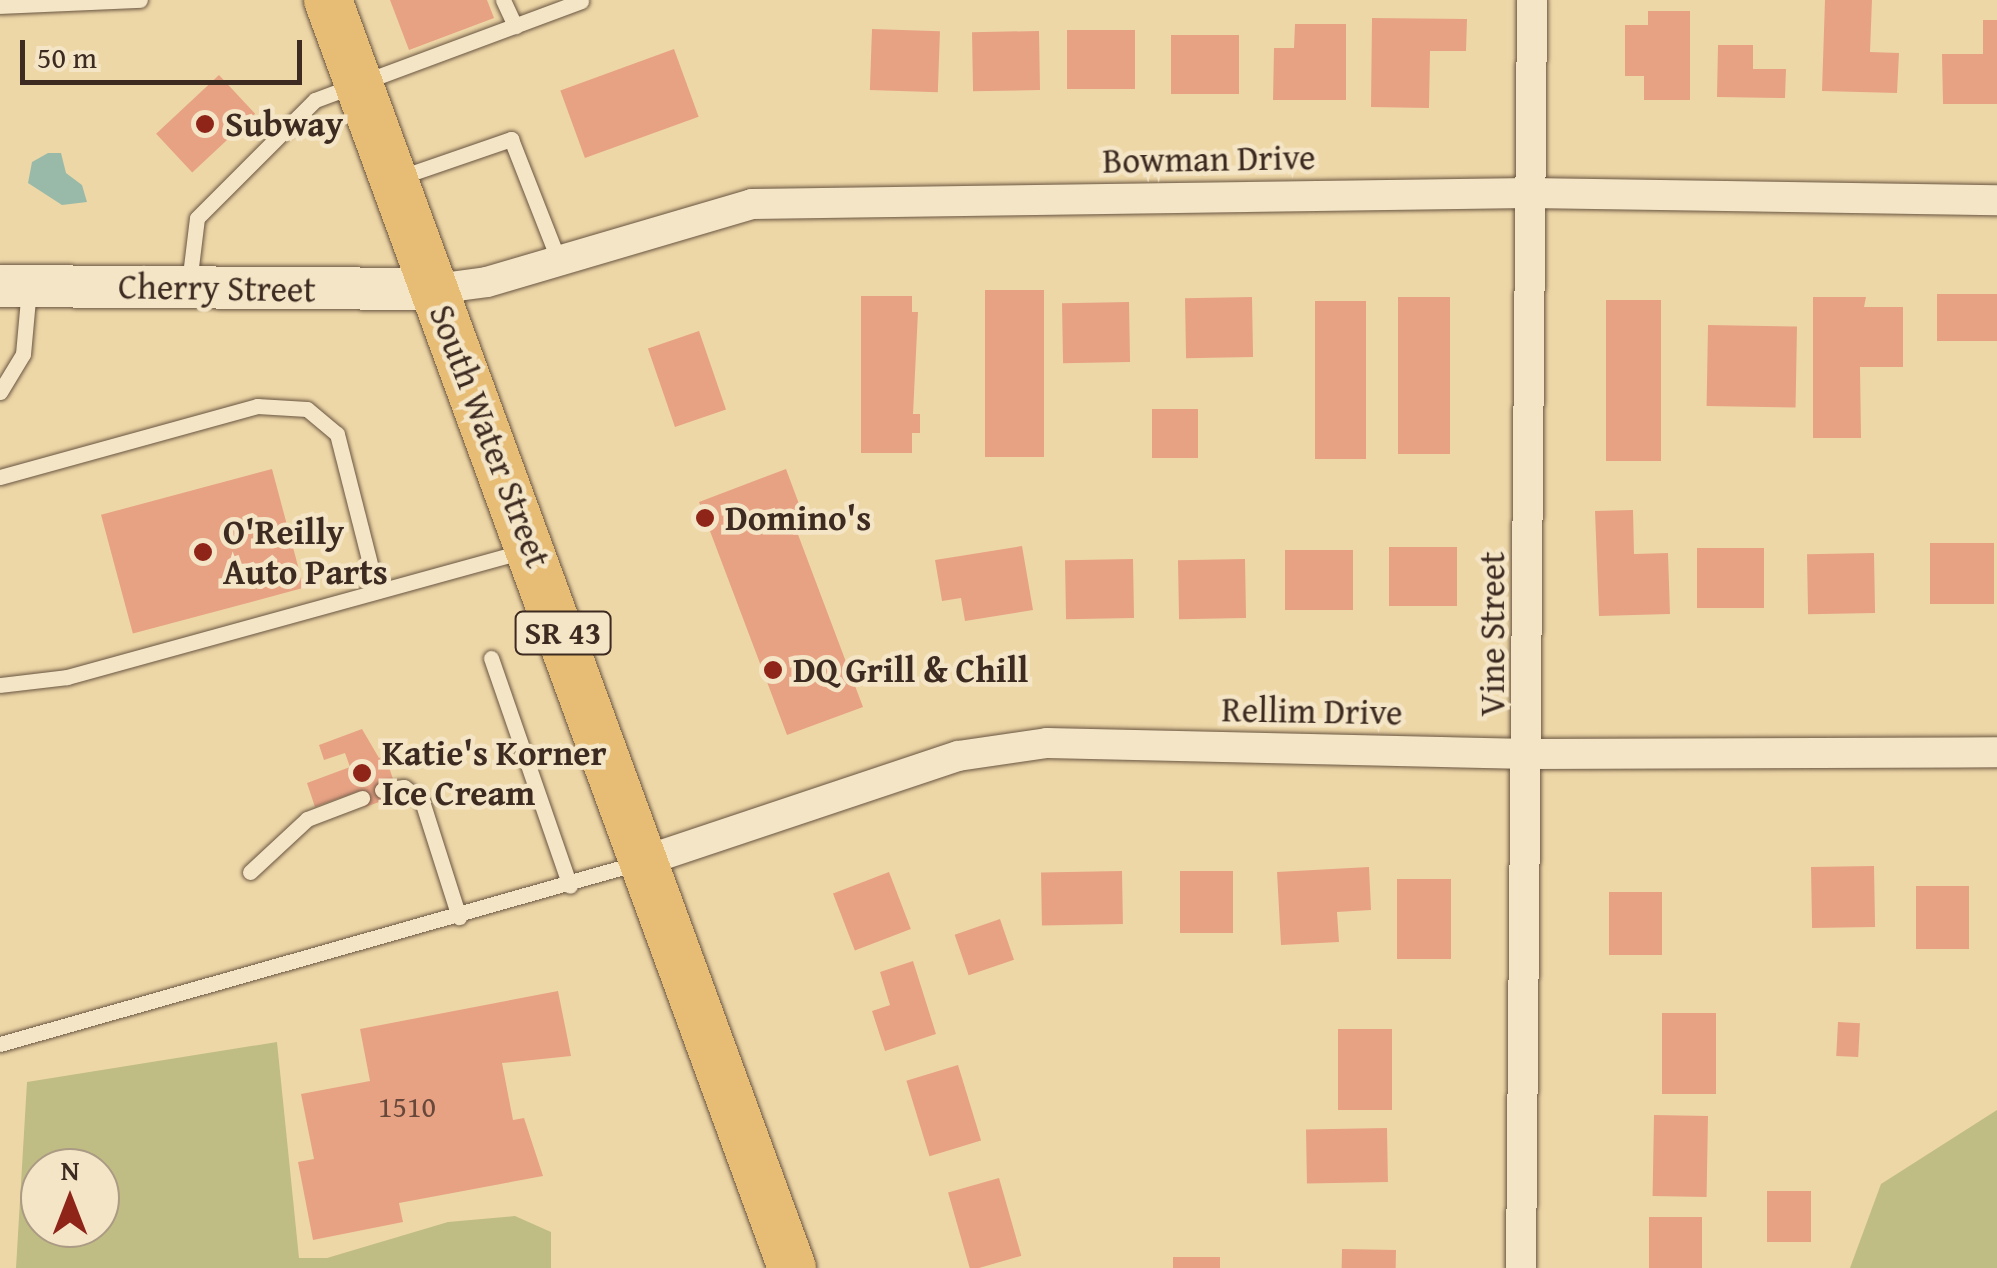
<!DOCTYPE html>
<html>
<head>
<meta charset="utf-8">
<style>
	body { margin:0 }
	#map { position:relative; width:1997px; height:1268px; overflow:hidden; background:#eed7a7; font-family:"Gentium Book Plus",serif }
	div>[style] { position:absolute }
	.green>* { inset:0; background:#bfbd83 }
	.water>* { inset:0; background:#99baa9 }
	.building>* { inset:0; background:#e7a284; transform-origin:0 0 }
	.roads { filter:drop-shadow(0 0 2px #695542) drop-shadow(0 0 2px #695542) }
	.lane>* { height:15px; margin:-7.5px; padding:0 7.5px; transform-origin:7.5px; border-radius:7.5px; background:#f4e5c6 }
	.street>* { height:30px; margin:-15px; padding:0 15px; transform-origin:15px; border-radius:15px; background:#f4e5c6 }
	.secondary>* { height:42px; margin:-21px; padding:0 21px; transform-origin:21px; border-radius:21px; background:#f4e5c6 }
	.primary>* { height:48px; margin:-24px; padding:0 24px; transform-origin:24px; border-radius:24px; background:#e7bc74 }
	.dots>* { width:28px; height:28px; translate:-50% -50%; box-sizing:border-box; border:5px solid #f4e5c6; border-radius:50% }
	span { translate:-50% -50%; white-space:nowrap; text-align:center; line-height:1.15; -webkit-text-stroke:9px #f4e5c6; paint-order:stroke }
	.number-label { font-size:30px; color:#68483a }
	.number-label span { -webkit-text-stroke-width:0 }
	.shield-label span { padding:2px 8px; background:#f4e5c6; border:2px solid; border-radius:8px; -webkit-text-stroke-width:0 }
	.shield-label { font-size:32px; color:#3d2a21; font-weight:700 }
	.poi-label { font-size:35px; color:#3d2a21; font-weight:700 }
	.left { translate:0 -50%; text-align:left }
	.street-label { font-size:35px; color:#3d2a21 }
	.north { position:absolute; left:20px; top:1148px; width:100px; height:100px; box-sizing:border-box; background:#f4e5c6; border:2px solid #ab9a84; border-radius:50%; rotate:0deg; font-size:28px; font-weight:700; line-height:40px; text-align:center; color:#3d2a21 }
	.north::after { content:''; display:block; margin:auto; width:35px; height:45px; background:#8f2418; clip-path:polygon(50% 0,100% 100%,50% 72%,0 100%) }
	.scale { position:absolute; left:20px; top:40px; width:282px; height:45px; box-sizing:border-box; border:5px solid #3d2a21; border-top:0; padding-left:12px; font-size:30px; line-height:35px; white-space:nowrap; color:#3d2a21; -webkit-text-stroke:8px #f4e5c6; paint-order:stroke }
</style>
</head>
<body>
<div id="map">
	<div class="green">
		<i style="clip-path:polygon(evenodd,277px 1042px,299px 1258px,327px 1258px,448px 1222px,515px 1216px,551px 1232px,551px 1268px,16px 1268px,27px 1082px,277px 1042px,100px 1168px,100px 1228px,40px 1228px,40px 1168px,100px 1168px)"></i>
		<i style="clip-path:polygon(1997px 1110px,1997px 1268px,1850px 1268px,1881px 1184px)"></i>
	</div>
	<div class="water">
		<i style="clip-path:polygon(48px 153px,61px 153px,66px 173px,82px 185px,87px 202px,62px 205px,28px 183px,32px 162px)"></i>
	</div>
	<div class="building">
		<i style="clip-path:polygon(390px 0,487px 0,494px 18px,409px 50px)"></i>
		<i style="clip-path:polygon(1825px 0,1872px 0,1870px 52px,1899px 53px,1897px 93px,1822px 91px)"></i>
		<i style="clip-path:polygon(1648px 11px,1690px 11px,1690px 100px,1644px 100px,1644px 76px,1625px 76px,1625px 25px,1648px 25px)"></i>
		<i style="clip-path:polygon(1372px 18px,1467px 19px,1466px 51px,1430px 51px,1429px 108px,1371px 107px)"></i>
		<i style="clip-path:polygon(1983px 20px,1997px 20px,1997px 104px,1943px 104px,1942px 54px,1983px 54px)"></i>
		<i style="clip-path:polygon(1295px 24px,1346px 24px,1346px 100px,1273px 100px,1274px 48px,1294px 48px)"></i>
		<i style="left:872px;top:29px;width:68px;height:61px;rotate:2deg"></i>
		<i style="left:1067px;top:30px;width:68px;height:59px"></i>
		<i style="left:1039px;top:31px;width:59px;height:67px;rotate:89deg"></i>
		<i style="left:1171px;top:35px;width:68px;height:59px"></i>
		<i style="clip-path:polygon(1718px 45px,1753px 45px,1753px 69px,1786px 69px,1785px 98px,1717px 97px)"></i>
		<i style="left:674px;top:49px;width:72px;height:121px;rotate:70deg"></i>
		<i style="left:219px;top:75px;width:53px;height:86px;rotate:47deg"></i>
		<i style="left:985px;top:290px;width:59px;height:167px"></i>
		<i style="left:1937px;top:294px;width:60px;height:47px"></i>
		<i style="clip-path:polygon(861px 296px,912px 296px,912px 312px,918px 312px,913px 414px,920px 414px,920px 433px,912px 433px,912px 453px,861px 453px)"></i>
		<i style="left:1252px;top:297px;width:60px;height:67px;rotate:89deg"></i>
		<i style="left:1398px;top:297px;width:52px;height:157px"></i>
		<i style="clip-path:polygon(1813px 297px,1866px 297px,1864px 307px,1903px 307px,1903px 367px,1860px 367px,1861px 438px,1813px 438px)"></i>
		<i style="left:1606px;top:300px;width:55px;height:161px"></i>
		<i style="left:1315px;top:301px;width:51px;height:158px"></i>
		<i style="left:1129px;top:302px;width:60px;height:67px;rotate:89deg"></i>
		<i style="left:1708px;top:325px;width:89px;height:81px;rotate:1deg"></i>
		<i style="left:699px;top:331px;width:83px;height:54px;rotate:71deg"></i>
		<i style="left:1152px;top:409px;width:46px;height:49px"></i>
		<i style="left:272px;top:469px;width:123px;height:177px;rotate:75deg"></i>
		<i style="clip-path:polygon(786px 469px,802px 512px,791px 516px,863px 707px,787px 735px,699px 502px)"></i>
		<i style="clip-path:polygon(1633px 510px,1634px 554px,1668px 553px,1670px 614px,1599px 616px,1595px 511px)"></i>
		<i style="left:1930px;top:543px;width:64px;height:61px"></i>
		<i style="clip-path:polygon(1022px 546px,1033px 610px,965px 621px,961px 598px,942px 601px,935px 560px)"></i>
		<i style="left:1457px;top:547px;width:59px;height:68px;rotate:90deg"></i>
		<i style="left:1697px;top:548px;width:67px;height:60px"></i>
		<i style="left:1353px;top:550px;width:60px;height:68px;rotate:90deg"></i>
		<i style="left:1874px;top:553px;width:60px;height:67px;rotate:89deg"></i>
		<i style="left:1133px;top:559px;width:59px;height:68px;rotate:89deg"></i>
		<i style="left:1245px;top:559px;width:59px;height:67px;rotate:89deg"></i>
		<i style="clip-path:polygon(362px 729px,379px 758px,385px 755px,393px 779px,380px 784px,385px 800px,365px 807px,359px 791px,315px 807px,307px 783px,350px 767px,345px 753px,324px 760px,319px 745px)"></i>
		<i style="left:1874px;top:866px;width:61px;height:63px;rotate:89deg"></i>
		<i style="clip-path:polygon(1369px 867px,1371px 910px,1337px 912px,1339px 942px,1281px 945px,1277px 872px)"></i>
		<i style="left:1122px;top:871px;width:53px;height:81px;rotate:89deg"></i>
		<i style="left:1180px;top:871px;width:53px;height:62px"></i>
		<i style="left:889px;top:872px;width:61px;height:60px;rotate:69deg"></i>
		<i style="left:1397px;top:879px;width:54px;height:80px"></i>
		<i style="left:1916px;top:886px;width:53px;height:63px"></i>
		<i style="left:1609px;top:892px;width:53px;height:63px"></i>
		<i style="left:1000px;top:919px;width:43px;height:48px;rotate:71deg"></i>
		<i style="clip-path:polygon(913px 961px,936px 1034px,885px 1051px,872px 1011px,890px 1005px,880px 972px)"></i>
		<i style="clip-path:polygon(558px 991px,571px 1056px,502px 1063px,513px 1120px,524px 1118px,543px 1176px,399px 1203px,403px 1222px,313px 1240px,298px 1162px,314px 1159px,301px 1094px,370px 1081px,360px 1029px)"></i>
		<i style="left:1662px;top:1013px;width:54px;height:81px"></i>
		<i style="left:1838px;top:1022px;width:22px;height:34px;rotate:3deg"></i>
		<i style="left:1338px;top:1029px;width:54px;height:81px"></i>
		<i style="left:958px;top:1065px;width:79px;height:54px;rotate:73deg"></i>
		<i style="left:1654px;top:1115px;width:54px;height:81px;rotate:1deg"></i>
		<i style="left:1387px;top:1128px;width:54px;height:81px;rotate:89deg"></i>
		<i style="left:999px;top:1178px;width:81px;height:53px;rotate:74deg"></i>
		<i style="left:1767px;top:1191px;width:44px;height:51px"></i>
		<i style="left:1649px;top:1217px;width:53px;height:51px"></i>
		<i style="left:1342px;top:1249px;width:54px;height:19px;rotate:1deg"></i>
		<i style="left:1173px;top:1257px;width:47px;height:11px"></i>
	</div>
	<div class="roads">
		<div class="lane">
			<i style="left:503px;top:0;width:29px;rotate:65deg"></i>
			<i style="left:0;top:6px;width:140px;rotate:-2.5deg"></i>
			<i style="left:398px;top:178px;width:120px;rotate:-19deg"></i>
			<i style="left:511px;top:139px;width:129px;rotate:68.6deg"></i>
			<i style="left:189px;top:283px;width:65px;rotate:-83deg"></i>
			<i style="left:197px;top:218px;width:167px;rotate:-45deg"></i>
			<i style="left:315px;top:100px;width:284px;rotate:-20.4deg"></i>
			<i style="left:0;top:392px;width:44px;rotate:-58.8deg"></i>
			<i style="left:23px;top:354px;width:66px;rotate:-84.8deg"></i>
			<i style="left:0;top:477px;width:267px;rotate:-15.4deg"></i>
			<i style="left:257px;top:406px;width:50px;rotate:3.4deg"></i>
			<i style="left:307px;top:409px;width:39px;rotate:40deg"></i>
			<i style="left:337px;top:434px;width:162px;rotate:75.7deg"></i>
			<i style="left:491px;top:658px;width:241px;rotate:70.9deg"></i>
			<i style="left:0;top:685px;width:67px;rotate:-6.8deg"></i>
			<i style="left:67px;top:677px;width:474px;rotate:-15.4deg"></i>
			<i style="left:382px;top:790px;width:22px;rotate:-8deg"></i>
			<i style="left:404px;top:787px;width:23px;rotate:38deg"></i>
			<i style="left:422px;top:801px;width:122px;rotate:72.3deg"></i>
			<i style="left:250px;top:872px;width:78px;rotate:-42.9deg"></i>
			<i style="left:307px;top:819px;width:59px;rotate:-20.9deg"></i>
			<i style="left:0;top:1044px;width:666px;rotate:-15.85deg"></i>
		</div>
		<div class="street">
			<i style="left:435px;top:289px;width:52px;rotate:-7.7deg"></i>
			<i style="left:487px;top:282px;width:276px;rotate:-16.4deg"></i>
			<i style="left:752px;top:204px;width:777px;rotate:-0.81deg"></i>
			<i style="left:1529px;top:193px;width:468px;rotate:0.9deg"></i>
			<i style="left:644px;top:861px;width:331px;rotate:-18.5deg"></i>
			<i style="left:958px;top:756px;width:90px;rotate:-8.3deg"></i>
			<i style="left:1047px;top:743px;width:483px;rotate:1.3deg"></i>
			<i style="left:1530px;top:754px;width:467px;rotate:-0.2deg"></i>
			<i style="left:1521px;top:1268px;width:1268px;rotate:-89.5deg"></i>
		</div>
		<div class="secondary">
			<i style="left:0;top:286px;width:435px;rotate:0.4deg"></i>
		</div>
		<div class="primary">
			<i style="left:328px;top:0;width:1350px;rotate:69.9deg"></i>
		</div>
	</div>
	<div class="dots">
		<i style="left:205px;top:124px;background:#8f2418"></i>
		<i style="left:705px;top:518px;background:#8f2418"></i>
		<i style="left:203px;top:552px;background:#8f2418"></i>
		<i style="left:773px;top:670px;background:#8f2418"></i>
		<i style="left:362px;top:773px;background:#8f2418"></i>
	</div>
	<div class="number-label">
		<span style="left:407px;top:1106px">1510</span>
	</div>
	<div class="shield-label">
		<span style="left:563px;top:633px">SR 43</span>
	</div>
	<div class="poi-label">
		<span class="left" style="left:225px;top:124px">Subway</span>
		<span class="left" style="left:725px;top:518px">Domino's</span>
		<span class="left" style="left:223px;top:552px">O'Reilly<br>Auto Parts</span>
		<span class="left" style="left:793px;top:670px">DQ Grill &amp; Chill</span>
		<span class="left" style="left:382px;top:773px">Katie's Korner<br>Ice Cream</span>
	</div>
	<div class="street-label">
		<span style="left:1209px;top:159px;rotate:-1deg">Bowman Drive</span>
		<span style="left:217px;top:288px;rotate:1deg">Cherry Street</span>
		<span style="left:490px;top:436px;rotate:69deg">South Water Street</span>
		<span style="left:1492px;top:634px;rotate:-90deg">Vine Street</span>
		<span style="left:1312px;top:711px;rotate:1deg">Rellim Drive</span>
	</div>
	<div class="north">N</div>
	<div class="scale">50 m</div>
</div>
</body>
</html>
